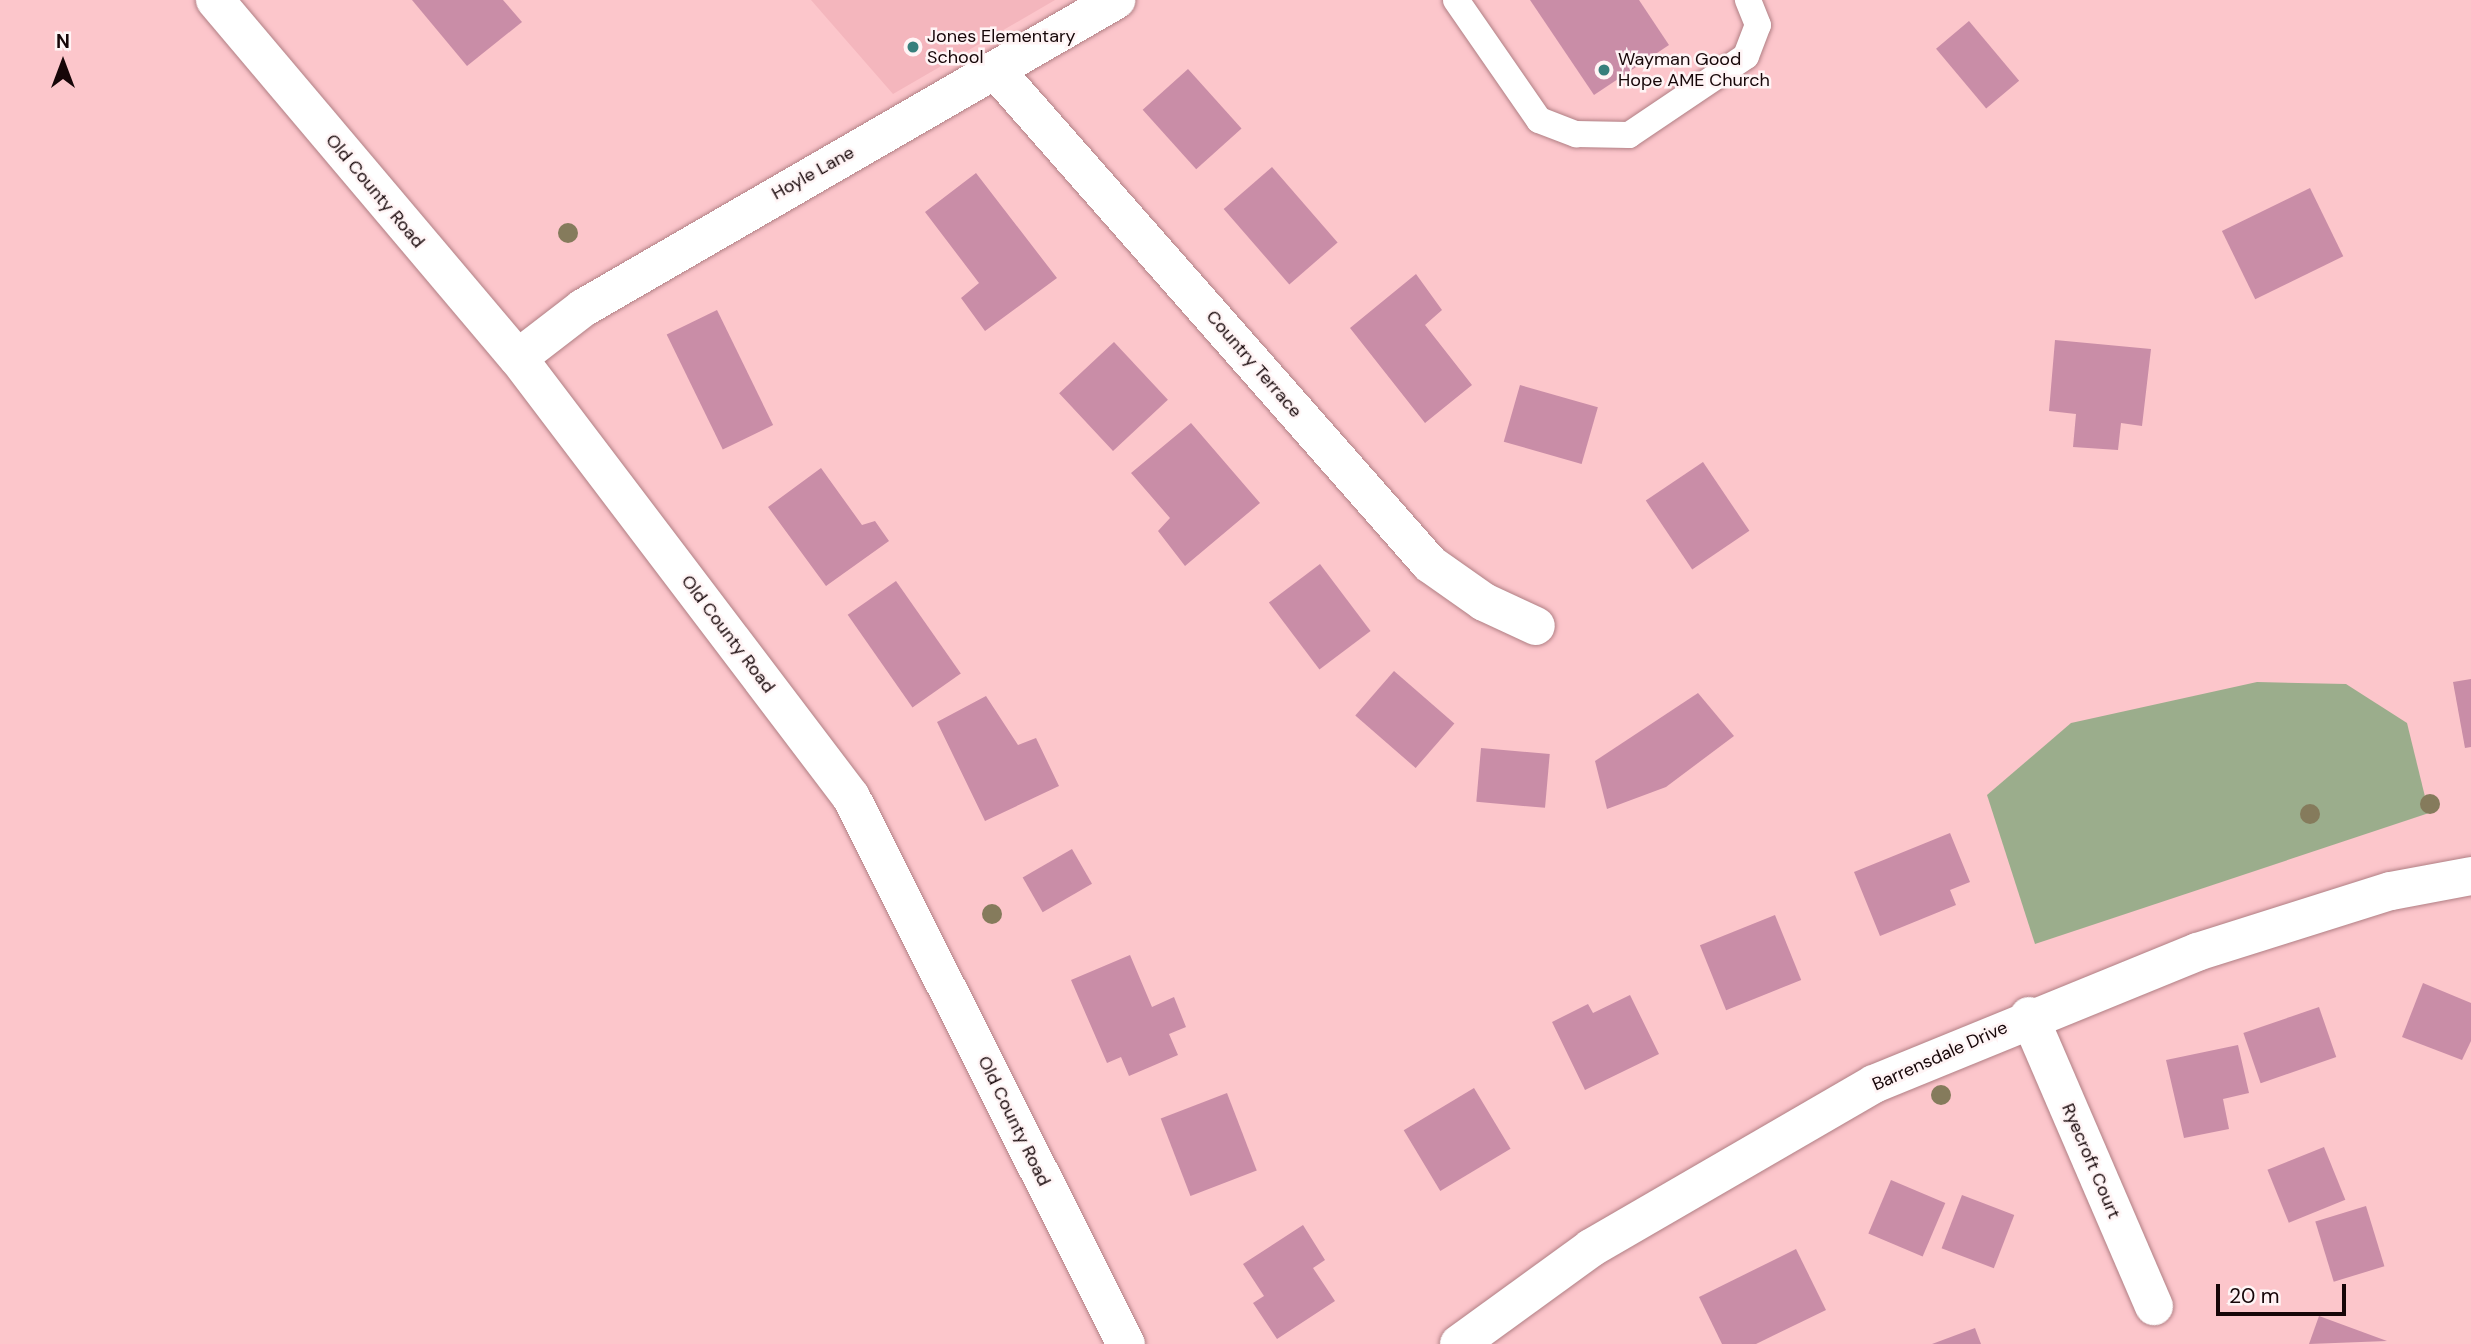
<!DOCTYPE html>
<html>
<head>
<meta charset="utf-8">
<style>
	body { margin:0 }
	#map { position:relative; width:2471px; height:1344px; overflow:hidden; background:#fcc6cb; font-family:"DM Sans",sans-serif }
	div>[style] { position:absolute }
	.built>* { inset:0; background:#f4b6bd }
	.green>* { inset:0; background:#9bad8c }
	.building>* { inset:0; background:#c98da7; transform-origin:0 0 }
	.roads { filter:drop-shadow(0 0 2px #b07f84) drop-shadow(0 0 2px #b07f84) }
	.service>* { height:26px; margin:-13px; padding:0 13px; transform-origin:13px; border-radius:13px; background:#fff }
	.minor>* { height:38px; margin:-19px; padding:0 19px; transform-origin:19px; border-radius:19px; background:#fff }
	.trees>* { width:20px; height:20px; margin:-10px; border-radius:50%; background:#857b5c }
	.dots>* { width:19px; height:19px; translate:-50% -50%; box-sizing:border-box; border:4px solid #fff4f5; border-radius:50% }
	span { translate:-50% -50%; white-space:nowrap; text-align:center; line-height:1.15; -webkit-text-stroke:5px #fff4f5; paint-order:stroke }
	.poi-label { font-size:18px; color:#160608 }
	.left { translate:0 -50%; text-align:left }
	.street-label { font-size:18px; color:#160608 }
	.north { position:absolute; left:28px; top:28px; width:70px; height:70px; -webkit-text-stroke:5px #fff4f5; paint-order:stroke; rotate:0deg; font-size:19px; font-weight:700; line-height:28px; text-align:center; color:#160608 }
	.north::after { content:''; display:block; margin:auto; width:24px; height:32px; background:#160608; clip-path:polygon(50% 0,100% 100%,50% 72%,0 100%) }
	.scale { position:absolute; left:2216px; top:1284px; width:130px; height:32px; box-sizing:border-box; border:4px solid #160608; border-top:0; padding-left:9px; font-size:21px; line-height:24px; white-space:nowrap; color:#160608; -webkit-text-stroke:5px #fff4f5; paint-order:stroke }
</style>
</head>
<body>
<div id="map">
	<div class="built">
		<i style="clip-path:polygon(811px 0,1055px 0,893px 94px)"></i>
	</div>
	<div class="green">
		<i style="clip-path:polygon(2257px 682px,2346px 684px,2407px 723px,2429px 813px,2035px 944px,1987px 795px,2071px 723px)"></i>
	</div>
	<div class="building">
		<i style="clip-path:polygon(412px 0,503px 0,522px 22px,467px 66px)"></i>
		<i style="clip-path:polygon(1530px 0,1639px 0,1669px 45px,1594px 95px)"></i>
		<i style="left:1969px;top:21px;width:78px;height:43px;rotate:50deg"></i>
		<i style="left:1188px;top:69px;width:80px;height:61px;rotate:48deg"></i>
		<i style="left:1272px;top:167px;width:100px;height:64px;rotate:49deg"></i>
		<i style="clip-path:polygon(976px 173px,1057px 278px,985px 331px,961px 298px,979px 283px,925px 212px)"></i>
		<i style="left:2310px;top:188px;width:76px;height:98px;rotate:64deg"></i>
		<i style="clip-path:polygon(1416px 274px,1442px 310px,1425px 325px,1472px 385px,1425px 423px,1350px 328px)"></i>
		<i style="left:717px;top:310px;width:128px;height:56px;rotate:64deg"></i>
		<i style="clip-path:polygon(2055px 340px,2151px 349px,2142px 426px,2121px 423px,2118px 450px,2073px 447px,2076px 414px,2049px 411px)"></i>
		<i style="left:1114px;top:342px;width:79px;height:75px;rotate:47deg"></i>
		<i style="left:1520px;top:385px;width:81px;height:59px;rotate:16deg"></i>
		<i style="clip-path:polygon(1191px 423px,1260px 503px,1185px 566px,1158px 531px,1170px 518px,1131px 473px)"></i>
		<i style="left:1703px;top:462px;width:83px;height:69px;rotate:56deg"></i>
		<i style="clip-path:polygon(821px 468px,862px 525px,875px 521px,889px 541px,826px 586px,768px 507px)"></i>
		<i style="left:1320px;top:564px;width:84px;height:64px;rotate:53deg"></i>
		<i style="left:896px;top:581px;width:113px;height:59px;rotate:55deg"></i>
		<i style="left:1394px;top:671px;width:80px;height:59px;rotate:41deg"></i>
		<i style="clip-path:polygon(2471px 679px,2471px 747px,2465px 748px,2453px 682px)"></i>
		<i style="clip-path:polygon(1698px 693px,1734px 736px,1666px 787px,1607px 809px,1595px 761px)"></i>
		<i style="clip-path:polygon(986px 696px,1018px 745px,1036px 738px,1059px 786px,985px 821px,937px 722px)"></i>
		<i style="left:1481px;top:748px;width:69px;height:54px;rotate:5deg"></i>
		<i style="clip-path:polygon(1950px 833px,1970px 882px,1950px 890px,1956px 905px,1880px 936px,1854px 872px)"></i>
		<i style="left:1072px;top:849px;width:40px;height:57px;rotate:60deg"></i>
		<i style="left:1775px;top:915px;width:70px;height:81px;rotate:68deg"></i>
		<i style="clip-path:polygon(1130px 955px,1152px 1007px,1174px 997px,1186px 1027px,1169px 1034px,1178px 1055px,1129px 1076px,1121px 1057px,1107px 1063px,1071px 980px)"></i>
		<i style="clip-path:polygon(2423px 983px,2471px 1003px,2471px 1041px,2462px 1060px,2402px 1037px)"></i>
		<i style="clip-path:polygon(1630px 995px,1659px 1054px,1585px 1090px,1552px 1022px,1588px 1004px,1593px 1013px)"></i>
		<i style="left:2319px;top:1007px;width:53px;height:80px;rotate:71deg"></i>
		<i style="clip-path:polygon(2238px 1045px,2249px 1093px,2223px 1099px,2229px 1129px,2184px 1138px,2166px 1060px)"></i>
		<i style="left:1474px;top:1088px;width:71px;height:82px;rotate:59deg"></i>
		<i style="left:1227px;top:1093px;width:83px;height:71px;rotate:69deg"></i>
		<i style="left:2324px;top:1147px;width:57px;height:61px;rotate:68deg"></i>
		<i style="left:1891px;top:1180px;width:59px;height:58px;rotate:23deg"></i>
		<i style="left:1962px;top:1195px;width:56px;height:57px;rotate:21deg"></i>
		<i style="left:2366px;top:1206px;width:63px;height:53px;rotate:73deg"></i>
		<i style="clip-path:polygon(1303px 1225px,1325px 1260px,1313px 1268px,1335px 1301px,1277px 1339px,1253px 1303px,1264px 1296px,1243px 1264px)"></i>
		<i style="clip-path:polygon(1796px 1249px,1826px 1310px,1756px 1344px,1722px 1344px,1699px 1297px)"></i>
		<i style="clip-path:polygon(2319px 1316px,2387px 1341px,2309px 1344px)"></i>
		<i style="clip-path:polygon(1975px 1328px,1981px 1344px,1932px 1344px)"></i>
	</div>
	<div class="roads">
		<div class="service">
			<i style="left:1456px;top:0;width:146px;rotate:55.3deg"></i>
			<i style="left:1539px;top:120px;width:40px;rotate:21deg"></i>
			<i style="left:1576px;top:134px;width:53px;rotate:1.1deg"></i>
			<i style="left:1629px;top:135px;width:141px;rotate:-34deg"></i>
			<i style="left:1746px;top:56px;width:33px;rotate:-69deg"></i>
			<i style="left:1758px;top:25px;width:27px;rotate:-112deg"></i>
		</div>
		<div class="minor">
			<i style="left:215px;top:0;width:469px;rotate:49.8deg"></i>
			<i style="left:518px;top:358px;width:551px;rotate:52.82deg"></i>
			<i style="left:851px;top:797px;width:612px;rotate:63.31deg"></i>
			<i style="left:997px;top:72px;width:655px;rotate:48.65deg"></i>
			<i style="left:1430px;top:564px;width:66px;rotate:35.1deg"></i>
			<i style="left:1484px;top:602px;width:57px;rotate:24.8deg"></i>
			<i style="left:518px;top:358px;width:82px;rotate:-37.6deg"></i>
			<i style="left:583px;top:308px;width:616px;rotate:-30.02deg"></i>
			<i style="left:2029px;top:1016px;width:316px;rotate:66.7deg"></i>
			<i style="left:1459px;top:1344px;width:163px;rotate:-36deg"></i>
			<i style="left:1591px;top:1248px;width:327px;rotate:-30.1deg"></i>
			<i style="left:1874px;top:1084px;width:349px;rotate:-22.2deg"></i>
			<i style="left:2197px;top:952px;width:203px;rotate:-17.5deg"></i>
			<i style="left:2391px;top:891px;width:81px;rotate:-10.6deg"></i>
		</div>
	</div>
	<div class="trees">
		<i style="left:568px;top:233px"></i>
		<i style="left:2430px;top:804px"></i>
		<i style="left:2310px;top:814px"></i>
		<i style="left:992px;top:914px"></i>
		<i style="left:1941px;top:1095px"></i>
	</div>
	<div class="dots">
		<i style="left:913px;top:47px;background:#377f7c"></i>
		<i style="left:1604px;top:70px;background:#377f7c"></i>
	</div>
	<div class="poi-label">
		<span class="left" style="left:927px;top:47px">Jones Elementary<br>School</span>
		<span class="left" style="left:1618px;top:70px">Wayman Good<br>Hope AME Church</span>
	</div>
	<div class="street-label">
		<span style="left:813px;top:173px;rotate:-29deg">Hoyle Lane</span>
		<span style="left:375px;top:191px;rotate:50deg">Old County Road</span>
		<span style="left:1254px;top:364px;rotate:49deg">Country Terrace</span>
		<span style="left:728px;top:634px;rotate:53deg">Old County Road</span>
		<span style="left:1940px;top:1056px;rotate:-24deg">Barrensdale Drive</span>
		<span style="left:1014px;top:1121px;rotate:64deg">Old County Road</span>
		<span style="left:2091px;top:1161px;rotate:67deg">Ryecroft Court</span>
	</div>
	<div class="north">N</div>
	<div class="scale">20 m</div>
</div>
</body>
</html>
